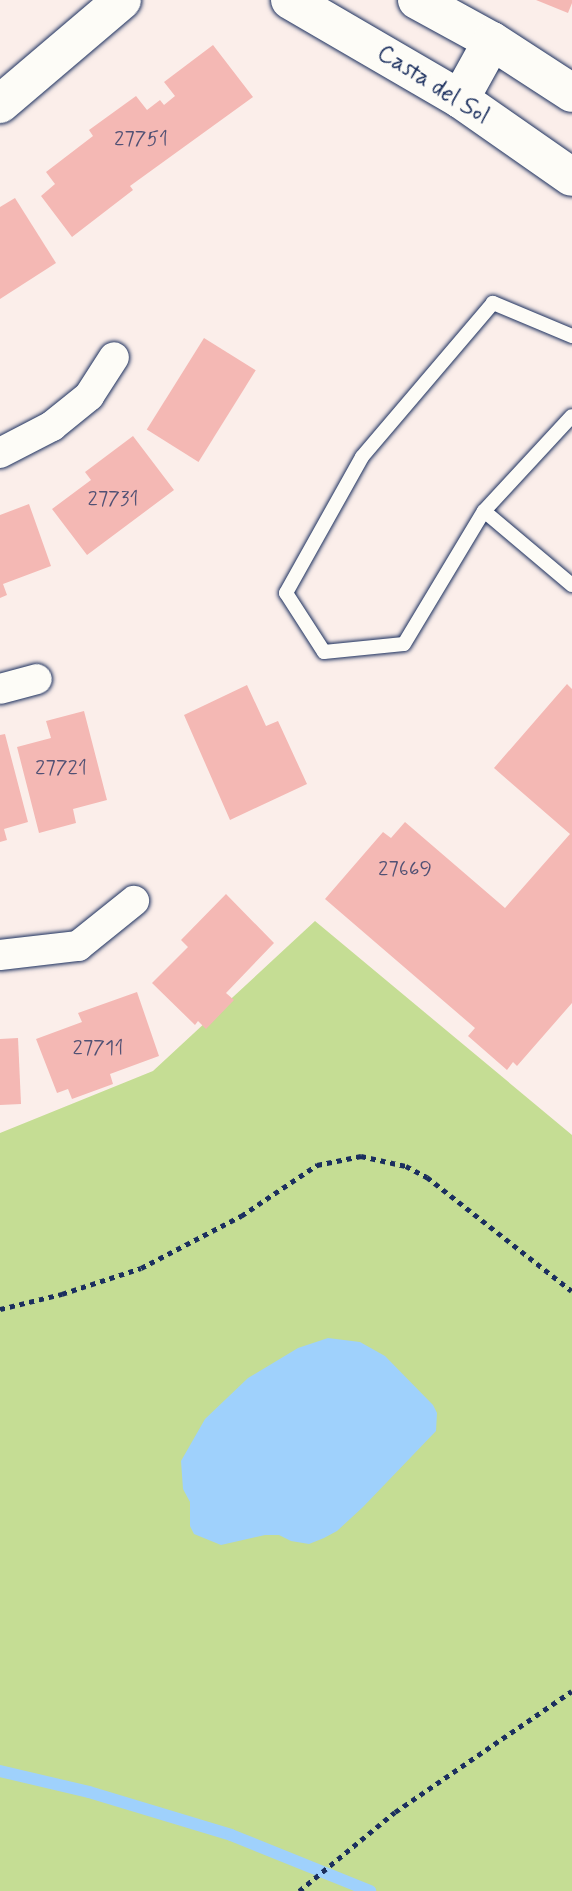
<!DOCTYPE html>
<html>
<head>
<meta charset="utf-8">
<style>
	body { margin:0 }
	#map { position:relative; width:572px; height:1891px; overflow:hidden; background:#fbeeea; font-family:Mynerve,sans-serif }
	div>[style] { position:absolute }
	.green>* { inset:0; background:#c5dd94 }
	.water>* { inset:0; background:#9fd1fc }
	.stream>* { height:12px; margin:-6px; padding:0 6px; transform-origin:6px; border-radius:6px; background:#9fd1fc }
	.building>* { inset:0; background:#f4b8b4; transform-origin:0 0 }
	.path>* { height:4.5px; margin-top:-2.25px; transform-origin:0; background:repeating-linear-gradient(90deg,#1b2f5e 0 5px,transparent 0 10px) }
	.roads { filter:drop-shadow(0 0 2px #1b2f5e) drop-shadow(0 0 2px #1b2f5e) }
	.lane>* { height:14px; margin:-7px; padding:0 7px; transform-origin:7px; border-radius:7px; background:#fdfcf7 }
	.street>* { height:30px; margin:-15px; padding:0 15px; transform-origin:15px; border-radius:15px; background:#fdfcf7 }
	.secondary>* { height:38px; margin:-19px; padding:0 19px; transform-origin:19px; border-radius:19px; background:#fdfcf7 }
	span { translate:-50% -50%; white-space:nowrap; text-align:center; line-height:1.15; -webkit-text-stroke:6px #fdfcf7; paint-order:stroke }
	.number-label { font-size:21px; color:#515174 }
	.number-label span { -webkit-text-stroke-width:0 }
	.street-label { font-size:24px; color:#1b2f5e }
</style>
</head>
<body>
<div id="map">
	<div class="green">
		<i style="clip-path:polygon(315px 921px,572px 1135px,572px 1891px,0 1891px,0 1133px,153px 1071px)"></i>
	</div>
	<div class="water">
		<i style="clip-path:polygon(328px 1338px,360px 1342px,385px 1356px,433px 1405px,437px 1413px,436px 1431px,363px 1507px,337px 1531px,324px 1538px,309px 1544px,291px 1541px,279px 1535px,265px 1535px,221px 1545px,194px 1534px,190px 1526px,190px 1502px,183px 1489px,181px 1461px,205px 1419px,248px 1378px,298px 1348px)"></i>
	</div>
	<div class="stream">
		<i style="left:0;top:1771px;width:91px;rotate:13.3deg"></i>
		<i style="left:89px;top:1792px;width:148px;rotate:16.8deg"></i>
		<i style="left:231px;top:1835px;width:150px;rotate:21.9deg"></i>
	</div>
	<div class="building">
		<i style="clip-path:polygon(536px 0,572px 0,572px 3px,568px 13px)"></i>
		<i style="clip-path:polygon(213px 45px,253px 97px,130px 186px,133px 190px,72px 237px,41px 196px,55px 184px,46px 172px,93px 136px,89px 130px,136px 96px,147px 110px,160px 100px,164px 105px,175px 96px,164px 82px)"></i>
		<i style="clip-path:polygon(15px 198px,56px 263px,0 299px,0 207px)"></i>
		<i style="left:204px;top:338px;width:61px;height:108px;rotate:32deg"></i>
		<i style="clip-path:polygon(133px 436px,174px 490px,87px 555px,52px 509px,91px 480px,85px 472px)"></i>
		<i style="clip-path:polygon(29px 504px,51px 566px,3px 584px,7px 595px,0 598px,0 515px)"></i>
		<i style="clip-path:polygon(567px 684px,572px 689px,572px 1003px,517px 1066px,513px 1062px,507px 1070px,468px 1036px,475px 1028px,325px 899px,383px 832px,391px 838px,405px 822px,505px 908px,570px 834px,494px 768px)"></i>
		<i style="clip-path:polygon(247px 685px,266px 726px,278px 721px,307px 784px,230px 820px,184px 715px)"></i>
		<i style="clip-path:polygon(84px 711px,107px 800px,73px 809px,76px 823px,39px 833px,17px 747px,51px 738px,46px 721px)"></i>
		<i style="clip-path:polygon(5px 734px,28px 822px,4px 829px,7px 840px,0 842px,0 735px)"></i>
		<i style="clip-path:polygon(226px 894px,274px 943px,226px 993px,234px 1000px,206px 1029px,198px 1021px,195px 1025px,152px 983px,188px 947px,181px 940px)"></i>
		<i style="clip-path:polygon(137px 992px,159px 1056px,110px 1074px,113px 1084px,72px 1099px,68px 1089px,57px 1093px,36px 1039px,82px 1022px,78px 1013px)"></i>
		<i style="clip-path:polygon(18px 1038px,21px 1104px,0 1105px,0 1039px)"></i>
	</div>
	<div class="path">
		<i style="left:0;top:1309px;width:64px;rotate:-13.6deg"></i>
		<i style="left:62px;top:1294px;width:83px;rotate:-18.2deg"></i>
		<i style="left:141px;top:1268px;width:113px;rotate:-27.5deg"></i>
		<i style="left:241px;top:1216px;width:92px;rotate:-33.9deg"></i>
		<i style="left:317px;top:1165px;width:45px;rotate:-11.6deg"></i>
		<i style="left:361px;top:1156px;width:46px;rotate:12.5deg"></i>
		<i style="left:406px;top:1166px;width:24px;rotate:28deg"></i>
		<i style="left:427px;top:1177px;width:184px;rotate:38.2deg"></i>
		<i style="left:299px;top:1891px;width:124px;rotate:-39.5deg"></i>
		<i style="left:395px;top:1812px;width:214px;rotate:-34.4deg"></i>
	</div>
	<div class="roads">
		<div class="lane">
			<i style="left:572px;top:336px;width:86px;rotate:-157.3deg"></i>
			<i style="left:493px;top:303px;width:202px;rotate:130.4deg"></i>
			<i style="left:362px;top:457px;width:156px;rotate:119.2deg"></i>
			<i style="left:286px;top:593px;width:70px;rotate:57.2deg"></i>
			<i style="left:324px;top:652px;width:80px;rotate:-5.7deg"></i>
			<i style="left:404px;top:644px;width:155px;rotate:-59deg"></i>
			<i style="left:484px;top:511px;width:129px;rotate:-47.2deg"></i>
			<i style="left:484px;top:511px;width:115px;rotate:40.1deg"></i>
		</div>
		<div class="street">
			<i style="left:0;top:453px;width:59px;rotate:-27.4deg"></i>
			<i style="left:52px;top:426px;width:48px;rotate:-39deg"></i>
			<i style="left:89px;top:396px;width:46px;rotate:-57.3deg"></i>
			<i style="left:0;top:689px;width:38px;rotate:-15deg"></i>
			<i style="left:0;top:955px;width:79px;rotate:-6.6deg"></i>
			<i style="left:78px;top:946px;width:72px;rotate:-38.8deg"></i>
		</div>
		<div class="secondary">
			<i style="left:290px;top:0;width:197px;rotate:30.2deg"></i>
			<i style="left:460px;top:99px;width:136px;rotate:34.9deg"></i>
			<i style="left:417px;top:0;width:85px;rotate:28.7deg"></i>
			<i style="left:492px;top:41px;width:95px;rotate:33deg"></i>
			<i style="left:460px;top:99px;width:66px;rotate:-61.1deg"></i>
			<i style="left:0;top:104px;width:160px;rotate:-40.4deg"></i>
		</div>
	</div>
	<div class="number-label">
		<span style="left:141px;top:139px">27751</span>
		<span style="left:113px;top:499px">27731</span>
		<span style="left:61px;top:768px">27721</span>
		<span style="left:405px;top:869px">27669</span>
		<span style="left:98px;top:1048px">27711</span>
	</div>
	<div class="street-label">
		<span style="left:433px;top:85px;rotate:32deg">Casta del Sol</span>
	</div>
</div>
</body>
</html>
